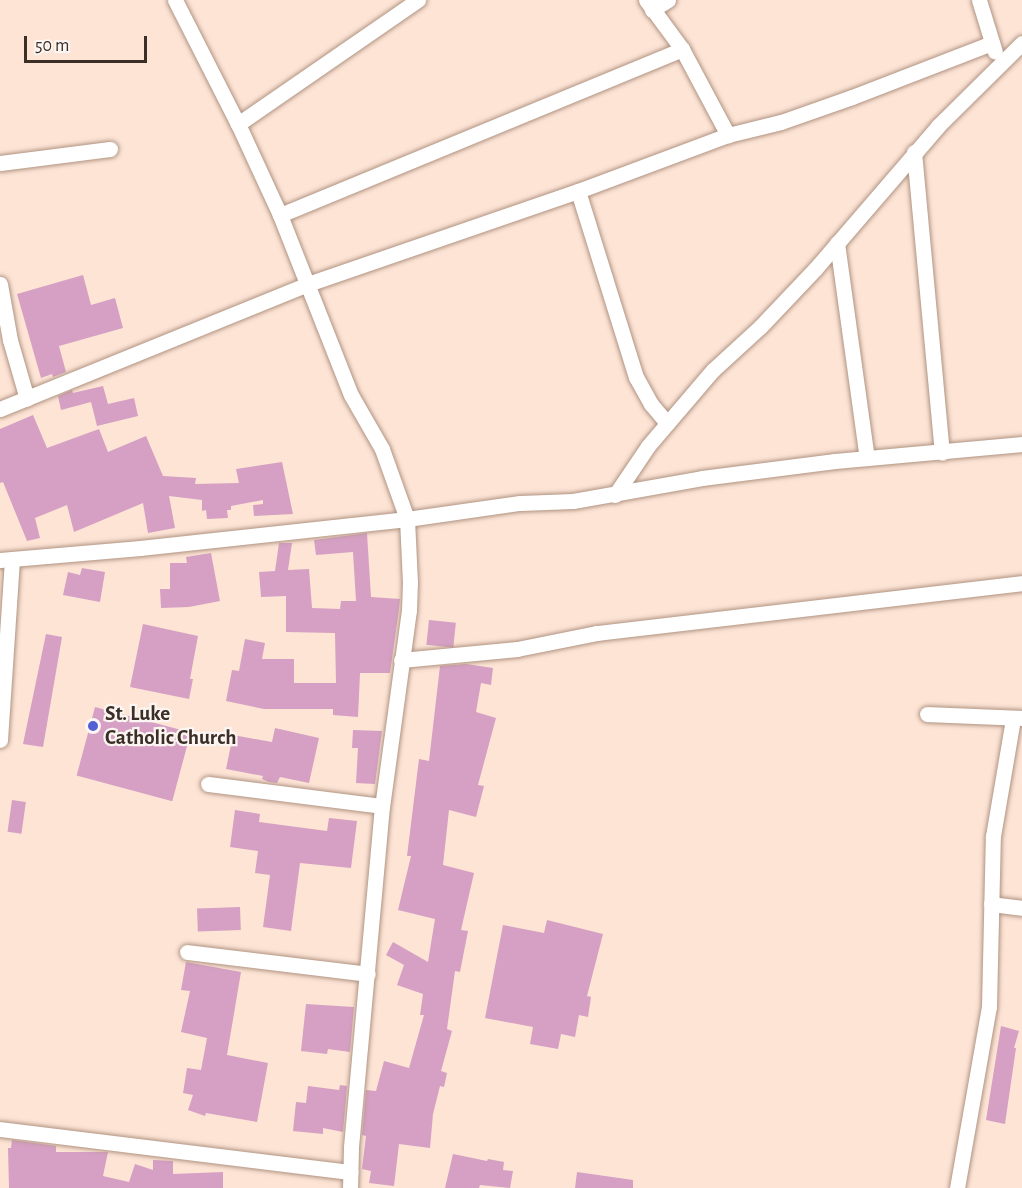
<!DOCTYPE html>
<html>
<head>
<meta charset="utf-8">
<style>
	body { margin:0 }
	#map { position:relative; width:1022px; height:1188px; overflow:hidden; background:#fde4d5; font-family:"Alegreya Sans",sans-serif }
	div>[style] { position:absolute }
	.building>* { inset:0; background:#d5a0c4; transform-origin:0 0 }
	.roads { filter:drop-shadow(0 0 2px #b09382) drop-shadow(0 0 2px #b09382) }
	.minor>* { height:15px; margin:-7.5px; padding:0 7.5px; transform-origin:7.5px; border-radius:7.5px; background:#fff }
	.dots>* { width:16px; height:16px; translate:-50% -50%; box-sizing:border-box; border:3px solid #fcf5f1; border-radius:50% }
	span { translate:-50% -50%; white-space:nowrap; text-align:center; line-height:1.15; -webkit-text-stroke:4.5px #fcf5f1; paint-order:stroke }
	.poi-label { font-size:21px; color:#3a2e27; font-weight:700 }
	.left { translate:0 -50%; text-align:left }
	.scale { position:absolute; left:24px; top:36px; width:123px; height:27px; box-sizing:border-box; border:3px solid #3a2e27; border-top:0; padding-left:8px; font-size:18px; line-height:21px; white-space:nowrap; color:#3a2e27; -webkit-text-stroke:4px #fcf5f1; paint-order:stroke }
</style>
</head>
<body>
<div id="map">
	<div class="building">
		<i style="clip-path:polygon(83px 275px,91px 305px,115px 298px,123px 328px,59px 346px,66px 372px,53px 377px,52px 374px,41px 378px,17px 294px)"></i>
		<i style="clip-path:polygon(103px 386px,108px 404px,134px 398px,138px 416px,97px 426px,91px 402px,61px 410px,58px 396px,72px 390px,73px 393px)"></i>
		<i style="clip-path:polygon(33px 415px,47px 448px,99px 429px,108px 452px,146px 436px,163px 476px,196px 478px,195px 484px,239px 483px,236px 469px,282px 462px,293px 514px,254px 516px,253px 505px,263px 504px,263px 500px,231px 506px,231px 510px,227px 510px,228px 518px,207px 519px,206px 510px,202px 511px,202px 500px,169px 496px,175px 528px,148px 533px,143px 503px,74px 532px,67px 505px,35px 518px,40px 538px,27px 541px,3px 482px,0 483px,0 429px)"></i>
		<i style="clip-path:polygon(367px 533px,371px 597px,400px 599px,399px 609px,390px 673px,360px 673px,358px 717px,333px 715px,333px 709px,264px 709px,226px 701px,232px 670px,239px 671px,245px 639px,265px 643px,262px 659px,294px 659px,294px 683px,336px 683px,335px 633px,286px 632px,286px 596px,261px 597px,259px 572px,275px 571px,279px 543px,292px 543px,288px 570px,309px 569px,312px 608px,340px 609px,341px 601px,356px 601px,353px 552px,316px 555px,314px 540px)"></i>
		<i style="clip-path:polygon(211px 553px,220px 601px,189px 607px,161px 608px,160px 589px,170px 589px,170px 563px,187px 563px,186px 557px)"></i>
		<i style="clip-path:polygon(82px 568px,105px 572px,100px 602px,63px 595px,68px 572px,80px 575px)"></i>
		<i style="left:429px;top:620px;width:27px;height:25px;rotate:6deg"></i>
		<i style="clip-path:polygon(143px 624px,198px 636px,190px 679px,193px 679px,189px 699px,130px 687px)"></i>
		<i style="clip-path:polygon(46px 634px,62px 637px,43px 747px,23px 744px)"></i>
		<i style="clip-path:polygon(466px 664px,493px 668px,491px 685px,481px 683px,476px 712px,496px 718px,478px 785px,484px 786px,476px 817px,449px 810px,443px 865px,474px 873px,461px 930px,468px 931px,460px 972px,455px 971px,447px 1029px,452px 1031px,441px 1071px,447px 1073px,444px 1087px,440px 1086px,433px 1114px,430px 1148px,399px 1144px,394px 1186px,369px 1183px,371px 1171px,362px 1169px,366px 1136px,362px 1135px,366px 1090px,376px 1091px,384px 1061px,409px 1068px,424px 1015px,420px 1015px,423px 994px,397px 985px,404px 965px,386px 955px,393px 942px,428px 962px,435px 919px,398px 910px,411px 856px,407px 856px,419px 759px,429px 761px,440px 666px)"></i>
		<i style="left:95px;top:707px;width:99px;height:71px;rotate:15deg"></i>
		<i style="clip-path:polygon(275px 728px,319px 738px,309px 783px,280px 777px,277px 783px,269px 782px,262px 779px,263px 776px,226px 769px,233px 735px,272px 742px)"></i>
		<i style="clip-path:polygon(353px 730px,382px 731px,375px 784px,356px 783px,358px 748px,352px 748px)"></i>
		<i style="left:12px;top:800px;width:14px;height:32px;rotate:8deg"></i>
		<i style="clip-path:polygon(235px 810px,260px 814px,259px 822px,327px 831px,329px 818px,357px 821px,351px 868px,300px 863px,291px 931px,263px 927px,270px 875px,255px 873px,258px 851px,230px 847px)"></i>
		<i style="left:240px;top:907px;width:23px;height:43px;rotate:88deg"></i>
		<i style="clip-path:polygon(547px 920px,603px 934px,587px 996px,591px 997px,588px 1017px,579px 1015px,575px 1037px,561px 1034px,558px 1049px,530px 1044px,533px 1027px,485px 1018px,503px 925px,544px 933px)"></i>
		<i style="clip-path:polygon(186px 962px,241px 972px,227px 1055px,268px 1063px,257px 1122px,206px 1113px,205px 1116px,188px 1110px,193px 1095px,183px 1093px,187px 1068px,201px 1070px,207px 1038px,181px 1032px,190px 991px,181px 990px)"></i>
		<i style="clip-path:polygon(306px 1004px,354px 1007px,350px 1052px,328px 1049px,327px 1054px,301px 1051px)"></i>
		<i style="clip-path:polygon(1001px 1026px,1019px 1031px,1014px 1048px,1016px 1048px,1005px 1124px,986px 1120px)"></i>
		<i style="clip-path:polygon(340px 1085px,347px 1086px,343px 1132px,323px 1128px,323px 1134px,293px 1131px,296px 1102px,306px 1103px,308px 1086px,339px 1090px)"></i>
		<i style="clip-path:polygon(12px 1140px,56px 1146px,56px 1152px,108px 1152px,103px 1176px,129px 1182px,135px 1164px,153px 1170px,153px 1160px,173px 1161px,173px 1174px,223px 1172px,223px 1188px,9px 1188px,8px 1148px,11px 1148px)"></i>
		<i style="clip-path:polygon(453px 1154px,487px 1161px,488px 1159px,504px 1162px,503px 1170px,513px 1171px,510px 1188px,480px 1185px,479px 1188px,445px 1188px)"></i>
		<i style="clip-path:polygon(577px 1172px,633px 1180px,633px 1188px,575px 1188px)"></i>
	</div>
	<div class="roads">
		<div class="minor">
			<i style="left:175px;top:0;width:139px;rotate:63.1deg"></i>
			<i style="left:238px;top:124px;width:100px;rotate:65.2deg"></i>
			<i style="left:280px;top:215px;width:193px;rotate:68.5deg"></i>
			<i style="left:351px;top:395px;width:62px;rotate:60.1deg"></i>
			<i style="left:382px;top:449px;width:74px;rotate:70.3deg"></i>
			<i style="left:407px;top:519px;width:63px;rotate:87.3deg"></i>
			<i style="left:410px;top:582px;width:28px;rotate:92deg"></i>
			<i style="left:409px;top:610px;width:198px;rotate:97.8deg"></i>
			<i style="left:382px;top:806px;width:343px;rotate:95.2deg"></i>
			<i style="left:351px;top:1148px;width:40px;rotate:91.4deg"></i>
			<i style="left:646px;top:0;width:61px;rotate:53.7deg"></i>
			<i style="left:682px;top:49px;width:98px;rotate:61.9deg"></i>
			<i style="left:979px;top:0;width:54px;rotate:72.9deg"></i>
			<i style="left:652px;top:10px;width:19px;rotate:-32deg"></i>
			<i style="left:238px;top:124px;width:219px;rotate:-34.6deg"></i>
			<i style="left:914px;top:152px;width:302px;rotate:84.7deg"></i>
			<i style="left:0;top:163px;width:111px;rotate:-7.3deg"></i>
			<i style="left:578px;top:191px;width:195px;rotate:72.7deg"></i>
			<i style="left:636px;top:377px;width:31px;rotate:61deg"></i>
			<i style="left:651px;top:404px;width:25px;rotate:50deg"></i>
			<i style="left:280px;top:215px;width:435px;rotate:-22.4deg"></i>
			<i style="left:837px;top:243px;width:217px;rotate:82.1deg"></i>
			<i style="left:0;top:284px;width:57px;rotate:79.9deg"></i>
			<i style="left:10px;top:340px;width:61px;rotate:73.9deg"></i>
			<i style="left:0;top:409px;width:332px;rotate:-22.1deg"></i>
			<i style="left:308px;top:284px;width:286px;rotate:-19deg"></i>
			<i style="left:578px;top:191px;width:160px;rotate:-20.5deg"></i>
			<i style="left:728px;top:135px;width:55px;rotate:-13.8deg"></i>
			<i style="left:781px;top:122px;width:75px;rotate:-19.4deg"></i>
			<i style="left:852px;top:97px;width:150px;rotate:-21.1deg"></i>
			<i style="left:615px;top:495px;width:59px;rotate:-56deg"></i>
			<i style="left:648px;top:446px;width:100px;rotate:-49.5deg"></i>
			<i style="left:713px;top:370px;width:64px;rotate:-42.5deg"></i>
			<i style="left:760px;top:327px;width:81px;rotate:-46.5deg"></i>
			<i style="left:816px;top:268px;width:187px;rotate:-49.3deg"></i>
			<i style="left:938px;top:126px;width:118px;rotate:-44.7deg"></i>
			<i style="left:0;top:560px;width:141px;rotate:-4.9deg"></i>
			<i style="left:140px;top:548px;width:269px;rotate:-6.2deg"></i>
			<i style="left:407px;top:519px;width:114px;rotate:-8.1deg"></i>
			<i style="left:520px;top:503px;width:53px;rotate:-2.2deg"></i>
			<i style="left:573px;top:501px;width:131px;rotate:-10.1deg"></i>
			<i style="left:702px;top:478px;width:134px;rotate:-7.3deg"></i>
			<i style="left:835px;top:461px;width:188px;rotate:-5.2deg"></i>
			<i style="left:401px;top:660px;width:117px;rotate:-5.4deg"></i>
			<i style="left:517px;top:649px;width:82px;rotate:-11.3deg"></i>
			<i style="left:597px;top:633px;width:428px;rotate:-6.7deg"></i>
			<i style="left:927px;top:714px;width:95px;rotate:2.4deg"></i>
			<i style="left:0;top:740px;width:181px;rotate:-86.2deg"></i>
			<i style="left:208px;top:784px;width:175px;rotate:7.2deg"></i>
			<i style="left:991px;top:904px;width:31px;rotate:7deg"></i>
			<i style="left:187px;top:952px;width:182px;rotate:6.9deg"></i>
			<i style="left:0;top:1129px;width:353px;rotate:7deg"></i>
			<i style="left:957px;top:1188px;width:184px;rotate:-80deg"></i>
			<i style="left:989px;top:1007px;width:171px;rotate:-88.7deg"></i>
			<i style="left:993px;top:836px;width:119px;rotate:-80.3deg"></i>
		</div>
	</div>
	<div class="dots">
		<i style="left:93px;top:726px;background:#525fd5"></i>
	</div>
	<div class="poi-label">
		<span class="left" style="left:105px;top:726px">St. Luke<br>Catholic Church</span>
	</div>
	<div class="scale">50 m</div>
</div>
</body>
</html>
